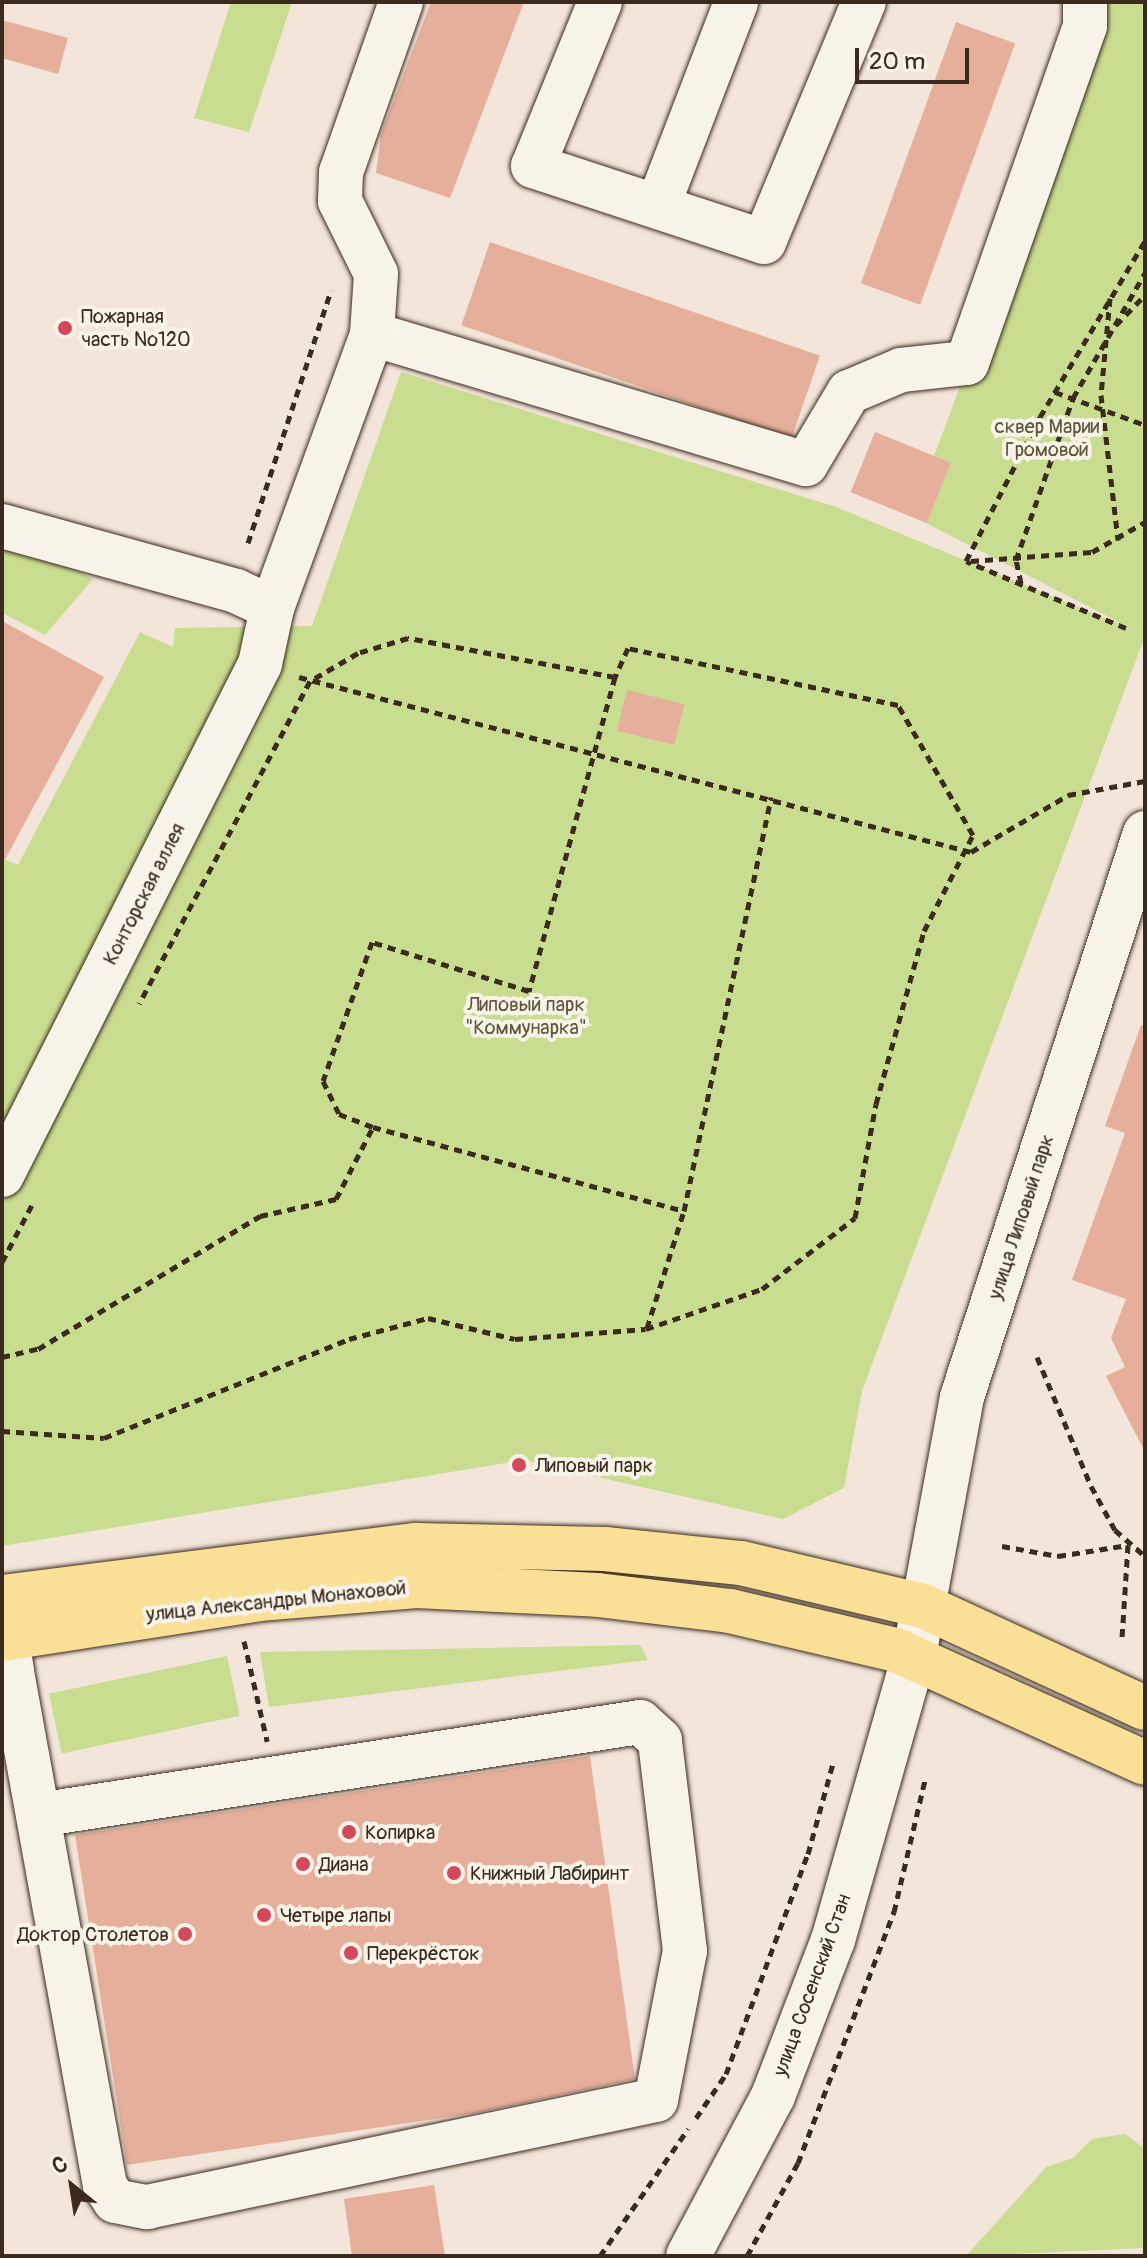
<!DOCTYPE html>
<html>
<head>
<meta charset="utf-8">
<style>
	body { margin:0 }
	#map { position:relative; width:1147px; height:2258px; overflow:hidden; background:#f3e5d9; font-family:Pangolin,sans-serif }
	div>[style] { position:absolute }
	.green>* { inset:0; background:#c9dd91; transform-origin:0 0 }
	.building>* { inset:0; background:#e5af9b; transform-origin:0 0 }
	.path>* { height:5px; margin-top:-2.5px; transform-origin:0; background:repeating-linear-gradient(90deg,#3b2a1e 0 8px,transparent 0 14px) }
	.roads { filter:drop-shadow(0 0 2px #3b2a1e) drop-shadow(0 0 2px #3b2a1e) }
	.minor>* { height:44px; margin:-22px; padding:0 22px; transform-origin:22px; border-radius:22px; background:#f7f3e8 }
	.major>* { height:44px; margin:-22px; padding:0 22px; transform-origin:22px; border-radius:22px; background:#fadf96 }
	.dots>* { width:22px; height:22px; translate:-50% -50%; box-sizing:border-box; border:4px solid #f7f3e8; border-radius:50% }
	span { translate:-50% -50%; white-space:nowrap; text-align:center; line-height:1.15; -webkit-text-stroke:8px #f7f3e8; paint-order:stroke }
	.poi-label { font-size:20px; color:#3b2a1e }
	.left { translate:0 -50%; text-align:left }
	.right { translate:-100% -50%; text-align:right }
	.park-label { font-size:20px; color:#5e573b }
	.street-label { font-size:20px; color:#3b2a1e }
	.frame { position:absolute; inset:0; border:4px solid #3b2a1e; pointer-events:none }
	.north { position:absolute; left:32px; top:2146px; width:80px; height:80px; -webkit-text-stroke:6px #f7f3e8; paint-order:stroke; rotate:330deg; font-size:22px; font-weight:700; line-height:32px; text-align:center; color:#3b2a1e }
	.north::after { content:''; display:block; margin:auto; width:28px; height:36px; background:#3b2a1e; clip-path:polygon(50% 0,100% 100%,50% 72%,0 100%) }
	.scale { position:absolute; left:855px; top:48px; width:114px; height:36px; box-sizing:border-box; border:4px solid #3b2a1e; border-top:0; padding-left:10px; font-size:24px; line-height:28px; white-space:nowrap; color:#3b2a1e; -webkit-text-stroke:6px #f7f3e8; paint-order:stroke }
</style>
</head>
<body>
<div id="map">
	<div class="green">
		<i style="clip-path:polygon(231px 2px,292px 2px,249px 132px,194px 118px)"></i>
		<i style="clip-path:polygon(1104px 2px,1145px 2px,1145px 636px,862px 1391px,844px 1488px,783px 1519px,523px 1460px,2px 1546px,2px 858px,18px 865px,140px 632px,173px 647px,175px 628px,312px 626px,401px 372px,836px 507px,1132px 629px,926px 523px,951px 463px,934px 456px)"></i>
		<i style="clip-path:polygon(2px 535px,93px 579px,45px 635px,2px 613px)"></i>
		<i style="clip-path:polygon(640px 1645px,648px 1660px,269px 1707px,260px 1652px)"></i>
		<i style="left:227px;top:1656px;width:61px;height:182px;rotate:78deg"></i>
		<i style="clip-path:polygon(1125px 2134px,1145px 2149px,1145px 2248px,966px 2256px,1046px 2167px,1073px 2158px,1092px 2139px)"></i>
	</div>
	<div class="building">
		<i style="clip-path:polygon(431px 2px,524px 2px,450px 198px,376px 173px,381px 134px)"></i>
		<i style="clip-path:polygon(2px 20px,68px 38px,58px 74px,2px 58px)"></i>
		<i style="left:956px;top:22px;width:63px;height:278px;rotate:20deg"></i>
		<i style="left:490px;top:242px;width:349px;height:88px;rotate:19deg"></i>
		<i style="left:875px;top:432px;width:82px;height:65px;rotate:22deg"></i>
		<i style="clip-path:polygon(2px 621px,104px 677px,2px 865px)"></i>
		<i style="left:627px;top:690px;width:59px;height:42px;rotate:14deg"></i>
		<i style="clip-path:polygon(1141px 1025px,1145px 1025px,1145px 1452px,1106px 1376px,1125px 1367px,1111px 1338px,1126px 1299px,1072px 1280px,1125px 1133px,1105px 1126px)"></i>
		<i style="clip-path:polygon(590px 1756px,635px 2079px,475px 2113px,127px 2165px,75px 1835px)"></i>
		<i style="clip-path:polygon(434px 2185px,445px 2256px,352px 2256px,344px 2199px)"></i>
	</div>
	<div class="path">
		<i style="left:1110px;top:298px;width:97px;rotate:95.3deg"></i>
		<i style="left:1101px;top:395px;width:146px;rotate:83.3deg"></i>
		<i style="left:1116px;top:325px;width:42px;rotate:-46deg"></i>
		<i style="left:1055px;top:392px;width:96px;rotate:20.1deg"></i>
		<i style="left:248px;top:543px;width:266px;rotate:-71.8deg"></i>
		<i style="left:971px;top:561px;width:121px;rotate:-4.3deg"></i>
		<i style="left:1092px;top:552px;width:61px;rotate:-29.5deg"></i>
		<i style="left:1021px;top:583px;width:24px;rotate:-102deg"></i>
		<i style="left:1016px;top:560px;width:172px;rotate:-70.6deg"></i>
		<i style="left:1073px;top:398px;width:144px;rotate:-60.1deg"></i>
		<i style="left:1126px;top:628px;width:173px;rotate:-157.3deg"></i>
		<i style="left:966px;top:561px;width:162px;rotate:-62.8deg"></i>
		<i style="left:1040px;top:417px;width:205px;rotate:-59.2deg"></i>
		<i style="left:299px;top:677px;width:694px;rotate:14.6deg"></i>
		<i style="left:971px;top:852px;width:113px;rotate:-30.4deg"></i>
		<i style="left:1068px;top:795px;width:78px;rotate:-10.3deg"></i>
		<i style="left:615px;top:677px;width:326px;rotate:105.3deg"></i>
		<i style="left:529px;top:991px;width:164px;rotate:-162.7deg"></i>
		<i style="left:372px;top:942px;width:147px;rotate:109.4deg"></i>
		<i style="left:323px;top:1081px;width:37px;rotate:64deg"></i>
		<i style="left:339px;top:1114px;width:36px;rotate:21deg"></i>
		<i style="left:373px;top:1127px;width:322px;rotate:15.1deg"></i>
		<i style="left:2px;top:1262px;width:67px;rotate:-62.3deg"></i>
		<i style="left:647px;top:1328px;width:123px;rotate:-72.5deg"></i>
		<i style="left:684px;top:1211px;width:423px;rotate:-78.1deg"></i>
		<i style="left:2px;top:1357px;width:37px;rotate:-13deg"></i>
		<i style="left:38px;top:1349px;width:259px;rotate:-30.9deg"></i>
		<i style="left:260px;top:1216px;width:78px;rotate:-12.6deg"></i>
		<i style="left:336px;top:1199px;width:81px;rotate:-62.8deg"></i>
		<i style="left:1037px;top:1357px;width:140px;rotate:67.3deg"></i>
		<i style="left:1091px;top:1486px;width:50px;rotate:61.4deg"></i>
		<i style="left:1115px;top:1530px;width:40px;rotate:41deg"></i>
		<i style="left:2px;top:1431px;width:102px;rotate:3.9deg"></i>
		<i style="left:104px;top:1438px;width:264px;rotate:-22deg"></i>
		<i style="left:349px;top:1339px;width:82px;rotate:-14.9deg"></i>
		<i style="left:428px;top:1318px;width:89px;rotate:13.6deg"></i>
		<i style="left:515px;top:1339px;width:131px;rotate:-4.4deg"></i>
		<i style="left:646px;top:1329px;width:123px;rotate:-19deg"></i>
		<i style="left:762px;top:1289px;width:117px;rotate:-37.4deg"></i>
		<i style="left:855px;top:1218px;width:116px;rotate:-79.6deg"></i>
		<i style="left:876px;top:1104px;width:180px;rotate:-74.5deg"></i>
		<i style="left:924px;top:931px;width:108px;rotate:-63deg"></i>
		<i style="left:973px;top:835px;width:150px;rotate:-120deg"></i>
		<i style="left:898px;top:705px;width:276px;rotate:-168.1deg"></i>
		<i style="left:628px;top:648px;width:32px;rotate:114deg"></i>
		<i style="left:615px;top:677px;width:211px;rotate:-169.3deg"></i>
		<i style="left:408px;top:638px;width:52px;rotate:163.3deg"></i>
		<i style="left:358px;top:653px;width:56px;rotate:149.7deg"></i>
		<i style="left:310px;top:681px;width:365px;rotate:117.9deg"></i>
		<i style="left:1002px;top:1546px;width:57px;rotate:10.1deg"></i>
		<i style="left:1058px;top:1556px;width:71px;rotate:-8.9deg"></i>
		<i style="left:1128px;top:1545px;width:93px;rotate:93.7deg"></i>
		<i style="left:244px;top:1641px;width:103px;rotate:77deg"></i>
		<i style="left:696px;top:2118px;width:53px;rotate:-55.7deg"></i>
		<i style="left:726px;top:2074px;width:235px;rotate:-69.6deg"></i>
		<i style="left:808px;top:1854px;width:94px;rotate:-74.6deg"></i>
		<i style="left:600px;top:2256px;width:155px;rotate:-55.3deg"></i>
		<i style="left:747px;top:2256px;width:106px;rotate:-61.3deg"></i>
		<i style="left:798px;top:2163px;width:269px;rotate:-69.1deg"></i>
		<i style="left:894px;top:1912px;width:136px;rotate:-76.8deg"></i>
	</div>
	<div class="roads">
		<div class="minor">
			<i style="left:401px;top:2px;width:180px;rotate:109.4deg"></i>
			<i style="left:341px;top:172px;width:29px;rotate:92deg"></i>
			<i style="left:340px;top:201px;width:81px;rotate:63.7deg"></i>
			<i style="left:376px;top:274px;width:60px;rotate:93.8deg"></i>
			<i style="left:372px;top:334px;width:453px;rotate:16.7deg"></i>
			<i style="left:806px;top:464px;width:84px;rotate:-59.2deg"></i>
			<i style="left:849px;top:392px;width:56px;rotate:-22.9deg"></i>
			<i style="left:901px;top:370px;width:66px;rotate:-6.1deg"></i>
			<i style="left:967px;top:363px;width:357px;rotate:-70.7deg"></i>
			<i style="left:1085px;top:26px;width:24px;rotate:-90deg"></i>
			<i style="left:600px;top:2px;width:177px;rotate:112.2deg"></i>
			<i style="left:533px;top:166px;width:243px;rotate:18.2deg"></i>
			<i style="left:764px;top:242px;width:260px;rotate:-67.4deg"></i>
			<i style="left:659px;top:203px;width:215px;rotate:-69deg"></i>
			<i style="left:2px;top:526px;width:243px;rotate:15.5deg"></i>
			<i style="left:236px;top:591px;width:40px;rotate:25deg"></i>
			<i style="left:2px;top:1175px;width:572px;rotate:-63.21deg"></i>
			<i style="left:260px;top:664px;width:57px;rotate:-77.9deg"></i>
			<i style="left:272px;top:608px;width:292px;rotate:-69.9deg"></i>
			<i style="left:7px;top:1639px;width:33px;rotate:81deg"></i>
			<i style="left:12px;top:1672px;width:522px;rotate:79.74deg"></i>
			<i style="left:105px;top:2186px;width:18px;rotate:56deg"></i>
			<i style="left:115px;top:2201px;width:33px;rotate:11deg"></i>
			<i style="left:147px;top:2207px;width:520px;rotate:-11.87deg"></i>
			<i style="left:656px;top:2100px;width:152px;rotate:-79deg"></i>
			<i style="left:685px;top:1951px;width:212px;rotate:-96.8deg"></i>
			<i style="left:660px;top:1740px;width:27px;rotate:-138deg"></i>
			<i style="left:640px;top:1722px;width:609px;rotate:171.22deg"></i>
			<i style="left:688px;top:2256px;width:181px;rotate:-62deg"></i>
			<i style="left:773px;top:2096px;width:167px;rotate:-69deg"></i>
			<i style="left:833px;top:1940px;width:295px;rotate:-74.1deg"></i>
			<i style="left:914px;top:1656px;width:263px;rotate:-79.5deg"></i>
			<i style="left:962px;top:1397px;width:593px;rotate:-72.02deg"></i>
		</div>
		<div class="major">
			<i style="left:2px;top:1597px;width:417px;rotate:-7.2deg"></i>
			<i style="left:416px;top:1545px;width:189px;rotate:1.2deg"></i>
			<i style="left:605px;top:1549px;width:137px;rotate:5.9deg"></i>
			<i style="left:741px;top:1563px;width:187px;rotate:13.3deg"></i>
			<i style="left:923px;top:1606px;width:244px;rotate:24.7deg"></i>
			<i style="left:2px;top:1639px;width:260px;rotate:-8.8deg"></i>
			<i style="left:259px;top:1599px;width:158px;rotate:-4.7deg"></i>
			<i style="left:416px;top:1586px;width:182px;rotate:2.8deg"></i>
			<i style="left:598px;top:1595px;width:133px;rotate:6.9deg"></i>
			<i style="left:730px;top:1611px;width:171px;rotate:13.2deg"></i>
			<i style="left:896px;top:1650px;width:273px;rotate:24.4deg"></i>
		</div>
	</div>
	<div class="dots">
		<i style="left:65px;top:328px;background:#d1495b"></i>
		<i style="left:519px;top:1465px;background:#d1495b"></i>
		<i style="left:349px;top:1832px;background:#d1495b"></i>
		<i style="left:303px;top:1864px;background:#d1495b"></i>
		<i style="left:454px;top:1873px;background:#d1495b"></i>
		<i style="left:264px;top:1915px;background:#d1495b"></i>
		<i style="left:185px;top:1934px;background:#d1495b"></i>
		<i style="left:351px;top:1953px;background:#d1495b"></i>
	</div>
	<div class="poi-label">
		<span class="left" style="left:81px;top:328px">Пожарная<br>часть №120</span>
		<span class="left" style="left:535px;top:1465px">Липовый парк</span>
		<span class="left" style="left:365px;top:1832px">Копирка</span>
		<span class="left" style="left:319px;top:1864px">Диана</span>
		<span class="left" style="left:470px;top:1873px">Книжный Лабиринт</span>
		<span class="left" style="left:280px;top:1915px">Четыре лапы</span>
		<span class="right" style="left:169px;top:1934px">Доктор Столетов</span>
		<span class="left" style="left:367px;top:1953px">Перекрёсток</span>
	</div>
	<div class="park-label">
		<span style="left:1047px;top:438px">сквер Марии<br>Громовой</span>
		<span style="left:526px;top:1016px">Липовый парк<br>"Коммунарка"</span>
	</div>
	<div class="street-label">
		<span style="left:144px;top:894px;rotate:-63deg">Конторская аллея</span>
		<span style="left:1021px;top:1217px;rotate:-72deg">улица Липовый парк</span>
		<span style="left:276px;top:1601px;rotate:-6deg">улица Александры Монаховой</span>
		<span style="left:812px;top:1985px;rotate:-70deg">улица Сосенский Стан</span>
	</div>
	<div class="frame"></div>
	<div class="north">С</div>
	<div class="scale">20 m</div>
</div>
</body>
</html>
